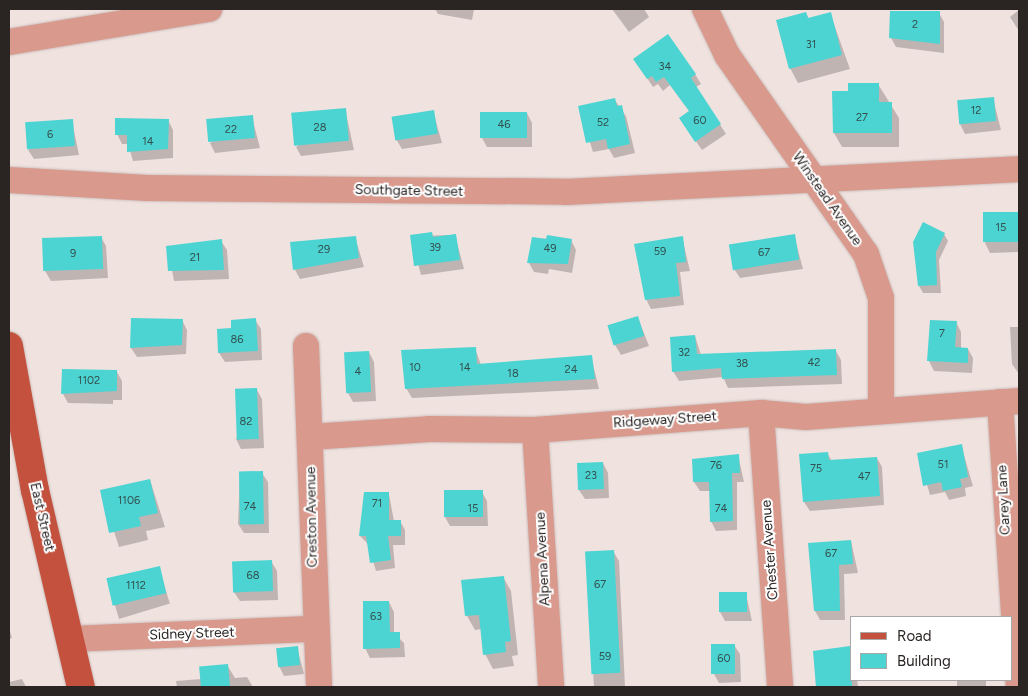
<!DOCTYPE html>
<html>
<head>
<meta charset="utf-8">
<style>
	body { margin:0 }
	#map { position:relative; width:1028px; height:696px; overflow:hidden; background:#f0e2df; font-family:Figtree,sans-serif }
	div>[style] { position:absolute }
	.shadow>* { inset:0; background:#0003; transform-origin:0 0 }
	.building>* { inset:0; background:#4cd4d2; transform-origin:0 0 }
	.roads { filter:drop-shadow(0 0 1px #ccc0bd) drop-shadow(0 0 1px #ccc0bd) }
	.minor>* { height:26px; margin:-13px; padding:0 13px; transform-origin:13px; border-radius:13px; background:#d9998c }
	.major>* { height:28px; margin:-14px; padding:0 14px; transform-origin:14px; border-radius:14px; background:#c3513d }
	span { translate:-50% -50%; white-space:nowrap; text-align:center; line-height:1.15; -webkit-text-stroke:4px #fff; paint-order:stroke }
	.number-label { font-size:11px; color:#32504f }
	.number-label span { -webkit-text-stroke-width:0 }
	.street-label { font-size:14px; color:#2a2423 }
	.frame { position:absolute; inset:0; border:10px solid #2a2423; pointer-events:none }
	.legend { position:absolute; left:850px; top:616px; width:162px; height:65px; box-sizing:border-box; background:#fff; border:1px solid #aaa7a7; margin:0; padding:6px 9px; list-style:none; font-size:15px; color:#2a2423 }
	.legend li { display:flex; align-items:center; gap:10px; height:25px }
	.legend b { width:25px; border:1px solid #aaa7a7 }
</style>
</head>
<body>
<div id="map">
	<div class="shadow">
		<i style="clip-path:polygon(435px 9px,474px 9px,472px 20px,438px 14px)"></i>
		<i style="clip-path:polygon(612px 9px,644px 9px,649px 17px,629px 32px)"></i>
		<i style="clip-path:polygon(1019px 10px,1019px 31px,1010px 17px)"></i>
		<i style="clip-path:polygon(806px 13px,809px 19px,830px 13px,850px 69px,798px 83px,790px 68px)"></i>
		<i style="clip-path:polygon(939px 13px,944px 22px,944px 53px,896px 47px,891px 38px)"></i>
		<i style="clip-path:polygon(668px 36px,695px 74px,701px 84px,696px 87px,726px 134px,702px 150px,686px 127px,690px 112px,670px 85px,663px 91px,658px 84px,653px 87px,635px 60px)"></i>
		<i style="clip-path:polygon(878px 84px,899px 118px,899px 147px,842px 147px,834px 133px)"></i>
		<i style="clip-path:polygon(993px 98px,1001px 130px,965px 134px,960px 124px)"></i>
		<i style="clip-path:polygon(614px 99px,626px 116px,635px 153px,614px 158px,609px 149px,593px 152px,579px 107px)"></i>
		<i style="clip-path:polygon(345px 109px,354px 150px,301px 156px,296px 147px)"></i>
		<i style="clip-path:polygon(433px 111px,442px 143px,402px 149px,396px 139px)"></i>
		<i style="clip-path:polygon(527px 113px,532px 123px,532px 147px,487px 147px,482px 138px)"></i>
		<i style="clip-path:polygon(252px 117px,260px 148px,215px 153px,210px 143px)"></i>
		<i style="clip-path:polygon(168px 120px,173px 130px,173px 158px,133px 161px,128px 144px,122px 144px,117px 134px)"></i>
		<i style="clip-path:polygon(72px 121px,79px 155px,34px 159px,28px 150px)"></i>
		<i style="clip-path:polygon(1019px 214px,1019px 252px,990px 253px,985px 243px,984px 215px)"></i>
		<i style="clip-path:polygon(944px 234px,948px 241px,939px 260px,941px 293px,923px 293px,919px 286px)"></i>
		<i style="clip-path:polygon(455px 235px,464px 269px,421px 275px,411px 236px)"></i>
		<i style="clip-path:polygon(794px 235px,803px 269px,740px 278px,734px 269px)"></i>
		<i style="clip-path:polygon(101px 237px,106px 246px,108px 278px,51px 281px,45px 271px)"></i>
		<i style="clip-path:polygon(355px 237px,364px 267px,300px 279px,295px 270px)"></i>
		<i style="clip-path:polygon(682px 237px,690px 271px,680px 272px,684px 305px,651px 309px,646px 299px)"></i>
		<i style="clip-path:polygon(533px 238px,571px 240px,576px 250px,572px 273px,549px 269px,548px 274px,534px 272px,529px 263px)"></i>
		<i style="clip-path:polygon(221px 241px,227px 250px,229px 279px,174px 281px,168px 247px)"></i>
		<i style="clip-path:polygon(638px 318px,649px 346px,621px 355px,615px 345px)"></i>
		<i style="clip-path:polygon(182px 320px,187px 330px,186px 354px,137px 357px,131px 348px)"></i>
		<i style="clip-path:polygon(255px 320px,261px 329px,262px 360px,225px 362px,219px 353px,233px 330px)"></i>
		<i style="clip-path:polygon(931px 321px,956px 322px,961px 332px,961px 348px,968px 349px,973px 358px,972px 373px,934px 371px,929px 361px)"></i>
		<i style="clip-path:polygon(1010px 327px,1019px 327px,1019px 374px,1012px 364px)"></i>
		<i style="clip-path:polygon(695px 336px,701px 355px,836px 351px,841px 360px,842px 384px,728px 388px,723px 377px,679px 381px,673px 371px)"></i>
		<i style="clip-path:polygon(475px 348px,481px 365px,591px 356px,599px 389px,412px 398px,406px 388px)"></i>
		<i style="clip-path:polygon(369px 352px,374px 362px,376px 401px,353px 402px,348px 393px)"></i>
		<i style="clip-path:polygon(117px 372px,122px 381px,122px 400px,113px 400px,113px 404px,68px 403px,63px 394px)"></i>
		<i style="clip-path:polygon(257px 390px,262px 399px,264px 448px,241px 449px,236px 439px)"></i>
		<i style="clip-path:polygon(961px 445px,973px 486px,965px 488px,966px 496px,949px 500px,945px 492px,930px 495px,918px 454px)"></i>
		<i style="clip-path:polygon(827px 453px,832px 461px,877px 458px,882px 467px,884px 505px,810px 511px,804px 502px)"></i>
		<i style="clip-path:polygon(738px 455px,744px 482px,737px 482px,737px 530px,716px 531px,711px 521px,710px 491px,700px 491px,694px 482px)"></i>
		<i style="clip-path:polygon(603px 463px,608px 473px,609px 498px,585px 499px,579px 490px)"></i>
		<i style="clip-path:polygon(240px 473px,262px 473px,268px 482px,269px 533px,244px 533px,238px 524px)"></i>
		<i style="clip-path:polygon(150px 480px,165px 527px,146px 531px,148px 540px,119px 547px,101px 491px)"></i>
		<i style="clip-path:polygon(445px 491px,482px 492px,487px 501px,488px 526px,450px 526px,445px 517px)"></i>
		<i style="clip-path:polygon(389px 494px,394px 521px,400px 521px,405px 530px,405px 545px,393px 545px,395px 568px,376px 571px,368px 544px,360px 536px)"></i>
		<i style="clip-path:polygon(851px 541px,858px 573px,844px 574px,845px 620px,820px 620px,815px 611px)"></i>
		<i style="clip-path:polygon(613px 551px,619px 561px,625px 687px,594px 687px,586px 552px)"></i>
		<i style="clip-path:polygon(271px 561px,277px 571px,278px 600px,240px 601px,234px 592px)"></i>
		<i style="left:159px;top:568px;width:37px;height:53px;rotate:73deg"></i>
		<i style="clip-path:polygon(503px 577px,511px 591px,518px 655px,512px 656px,514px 666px,493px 669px,485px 654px,482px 629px,475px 630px,467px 616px)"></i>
		<i style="clip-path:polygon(746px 594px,752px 621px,725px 621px,720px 612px)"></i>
		<i style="clip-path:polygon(389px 602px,394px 612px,394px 633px,404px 643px,405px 657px,370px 658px,365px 648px)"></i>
		<i style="clip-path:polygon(9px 628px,12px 638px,9px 639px)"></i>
		<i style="clip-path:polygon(734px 645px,740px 654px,741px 682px,719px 683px,714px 674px)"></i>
		<i style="clip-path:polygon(297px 647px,304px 674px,284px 676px,279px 666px)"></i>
		<i style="clip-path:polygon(849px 647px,852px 680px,857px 680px,858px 687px,816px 687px,815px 652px)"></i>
		<i style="clip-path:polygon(227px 665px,235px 678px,247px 677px,253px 687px,177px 687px,176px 681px,201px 679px)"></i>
		<i style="clip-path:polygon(22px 679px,26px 687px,9px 687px,9px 682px)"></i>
		<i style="left:957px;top:680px;width:29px;height:7px"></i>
	</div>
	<div class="building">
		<i style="clip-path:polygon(890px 11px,940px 11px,940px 44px,889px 38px)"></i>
		<i style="clip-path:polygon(806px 12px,808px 18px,831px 12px,842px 55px,789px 69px,776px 20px)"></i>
		<i style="clip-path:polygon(668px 34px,696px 74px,691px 78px,721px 124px,695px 142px,679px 118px,689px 111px,664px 77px,656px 82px,652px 76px,647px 79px,633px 59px)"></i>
		<i style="clip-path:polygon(848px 83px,879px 83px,879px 102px,892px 102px,892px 133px,833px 133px,832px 91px,848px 91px)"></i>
		<i style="left:994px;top:97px;width:24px;height:37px;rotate:85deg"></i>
		<i style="clip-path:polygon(615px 98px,617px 106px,622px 105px,630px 144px,608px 149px,606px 139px,586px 143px,578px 106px)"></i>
		<i style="left:346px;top:108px;width:33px;height:55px;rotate:85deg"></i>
		<i style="left:434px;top:110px;width:24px;height:43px;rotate:81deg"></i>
		<i style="left:480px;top:112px;width:47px;height:26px"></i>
		<i style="left:253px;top:115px;width:23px;height:47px;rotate:85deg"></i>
		<i style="clip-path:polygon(115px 118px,169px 119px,168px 149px,127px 152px,127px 135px,115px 135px)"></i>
		<i style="left:73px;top:119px;width:27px;height:48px;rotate:86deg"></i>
		<i style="left:1019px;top:212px;width:30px;height:36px;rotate:90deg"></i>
		<i style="clip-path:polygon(923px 222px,945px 233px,936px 252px,937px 285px,918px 286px,913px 242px)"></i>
		<i style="clip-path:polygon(432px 232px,433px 237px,456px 234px,460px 260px,414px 266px,410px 235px)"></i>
		<i style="left:795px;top:234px;width:26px;height:67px;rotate:81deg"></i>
		<i style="clip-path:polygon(547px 235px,572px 239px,568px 264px,527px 263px,532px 237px,546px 239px)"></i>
		<i style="left:102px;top:236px;width:33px;height:60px;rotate:88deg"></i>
		<i style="clip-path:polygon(356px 236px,359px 258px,293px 270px,290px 242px)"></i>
		<i style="clip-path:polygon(683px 236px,686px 262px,676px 263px,680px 296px,645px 300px,634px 244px)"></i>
		<i style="clip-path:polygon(222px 239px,224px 270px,168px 271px,166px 246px)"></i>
		<i style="left:638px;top:316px;width:21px;height:32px;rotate:73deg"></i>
		<i style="clip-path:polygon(131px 318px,183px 319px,182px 345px,130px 348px)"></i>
		<i style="clip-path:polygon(256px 318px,258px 351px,218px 353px,217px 329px,231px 328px,231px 320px)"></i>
		<i style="clip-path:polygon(930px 320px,957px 321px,955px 347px,968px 348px,968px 363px,927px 361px)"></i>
		<i style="clip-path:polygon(695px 335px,697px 354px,836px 349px,837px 375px,722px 379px,721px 368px,672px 372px,670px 337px)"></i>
		<i style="clip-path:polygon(476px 347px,477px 364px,592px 355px,595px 379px,405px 389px,401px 350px)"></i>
		<i style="left:369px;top:351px;width:41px;height:25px;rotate:87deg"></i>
		<i style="clip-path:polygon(62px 369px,117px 370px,117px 391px,61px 394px)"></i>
		<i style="left:257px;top:388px;width:51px;height:22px;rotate:88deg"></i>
		<i style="clip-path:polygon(962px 444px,968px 477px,960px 479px,962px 487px,943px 491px,941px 482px,923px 486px,917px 453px)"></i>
		<i style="clip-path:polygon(828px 452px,829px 460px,877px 457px,880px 496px,803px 502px,799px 454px)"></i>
		<i style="clip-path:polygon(739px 454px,740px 473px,732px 473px,733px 521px,710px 522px,709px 482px,693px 482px,692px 459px)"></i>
		<i style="left:603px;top:462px;width:27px;height:26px;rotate:88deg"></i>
		<i style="left:263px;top:471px;width:53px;height:24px;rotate:89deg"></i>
		<i style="clip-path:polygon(150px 479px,158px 513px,139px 517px,141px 526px,109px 533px,100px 490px)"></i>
		<i style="left:444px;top:490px;width:39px;height:27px"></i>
		<i style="clip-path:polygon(364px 492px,389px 492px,389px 520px,401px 520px,401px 536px,388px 536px,391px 560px,370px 563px,366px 536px,359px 536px)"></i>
		<i style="clip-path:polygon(851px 540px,853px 564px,839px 565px,840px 611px,814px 611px,808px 543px)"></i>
		<i style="left:614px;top:550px;width:123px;height:29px;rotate:87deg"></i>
		<i style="left:272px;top:560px;width:31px;height:40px;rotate:88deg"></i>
		<i style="left:160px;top:566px;width:28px;height:55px;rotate:77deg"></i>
		<i style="clip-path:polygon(504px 576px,511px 641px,505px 642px,506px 652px,483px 655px,479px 615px,465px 616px,461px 580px)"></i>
		<i style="left:719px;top:592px;width:28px;height:20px"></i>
		<i style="clip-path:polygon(363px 601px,389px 601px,390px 632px,400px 632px,400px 648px,363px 649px)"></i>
		<i style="left:711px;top:644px;width:24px;height:30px"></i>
		<i style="left:298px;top:646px;width:19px;height:22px;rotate:84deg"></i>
		<i style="clip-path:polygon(850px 646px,852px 687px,816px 687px,813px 651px)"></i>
		<i style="left:228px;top:664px;width:23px;height:29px;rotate:85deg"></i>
	</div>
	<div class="roads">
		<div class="minor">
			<i style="left:705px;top:9px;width:51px;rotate:64.4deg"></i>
			<i style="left:727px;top:55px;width:243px;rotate:55.1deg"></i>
			<i style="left:866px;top:254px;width:46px;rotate:71.2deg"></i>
			<i style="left:881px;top:298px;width:112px;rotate:90deg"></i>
			<i style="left:9px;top:42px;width:203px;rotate:-9.4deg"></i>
			<i style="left:9px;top:180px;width:138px;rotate:3.3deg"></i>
			<i style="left:147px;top:188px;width:419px;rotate:0.5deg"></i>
			<i style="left:566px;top:192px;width:454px;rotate:-2.9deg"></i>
			<i style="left:306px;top:346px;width:341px;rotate:87.8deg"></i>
			<i style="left:1000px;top:402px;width:286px;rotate:86.2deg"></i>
			<i style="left:761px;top:413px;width:275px;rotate:86deg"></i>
			<i style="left:535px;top:430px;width:257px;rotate:86.4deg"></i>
			<i style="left:310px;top:437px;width:119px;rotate:-3.8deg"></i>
			<i style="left:429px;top:429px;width:106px;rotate:0.5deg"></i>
			<i style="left:535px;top:430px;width:227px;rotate:-4.3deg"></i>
			<i style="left:761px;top:413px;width:45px;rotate:5.1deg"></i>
			<i style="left:806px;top:417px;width:214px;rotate:-4.3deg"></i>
			<i style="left:71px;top:639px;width:243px;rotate:-2.4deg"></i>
		</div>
		<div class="major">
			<i style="left:9px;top:346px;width:146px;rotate:79.8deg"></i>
			<i style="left:35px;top:490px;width:202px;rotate:76.9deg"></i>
		</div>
	</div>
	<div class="number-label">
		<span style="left:915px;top:25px">2</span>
		<span style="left:811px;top:45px">31</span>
		<span style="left:665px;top:67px">34</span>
		<span style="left:976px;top:111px">12</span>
		<span style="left:862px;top:118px">27</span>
		<span style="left:700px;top:121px">60</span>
		<span style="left:603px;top:123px">52</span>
		<span style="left:504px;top:125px">46</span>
		<span style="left:320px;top:128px">28</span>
		<span style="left:231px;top:130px">22</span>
		<span style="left:50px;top:135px">6</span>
		<span style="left:148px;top:142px">14</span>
		<span style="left:1001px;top:228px">15</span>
		<span style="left:435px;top:248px">39</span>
		<span style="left:550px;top:249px">49</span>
		<span style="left:324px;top:250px">29</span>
		<span style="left:660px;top:252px">59</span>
		<span style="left:764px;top:253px">67</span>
		<span style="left:73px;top:254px">9</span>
		<span style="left:195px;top:258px">21</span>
		<span style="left:942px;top:334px">7</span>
		<span style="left:237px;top:340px">86</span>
		<span style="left:684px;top:353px">32</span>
		<span style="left:814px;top:363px">42</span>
		<span style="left:742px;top:364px">38</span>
		<span style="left:415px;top:368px">10</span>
		<span style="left:465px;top:368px">14</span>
		<span style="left:571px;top:370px">24</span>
		<span style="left:358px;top:372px">4</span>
		<span style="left:513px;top:374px">18</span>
		<span style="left:89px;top:381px">1102</span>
		<span style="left:246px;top:422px">82</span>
		<span style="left:943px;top:465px">51</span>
		<span style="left:716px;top:466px">76</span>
		<span style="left:816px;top:469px">75</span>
		<span style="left:591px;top:476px">23</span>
		<span style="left:864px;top:477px">47</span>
		<span style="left:129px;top:501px">1106</span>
		<span style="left:377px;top:504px">71</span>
		<span style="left:250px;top:507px">74</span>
		<span style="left:473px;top:509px">15</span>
		<span style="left:721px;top:509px">74</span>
		<span style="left:831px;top:554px">67</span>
		<span style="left:253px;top:576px">68</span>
		<span style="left:600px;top:585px">67</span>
		<span style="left:136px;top:586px">1112</span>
		<span style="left:376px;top:617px">63</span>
		<span style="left:605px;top:657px">59</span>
		<span style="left:724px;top:659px">60</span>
	</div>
	<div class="street-label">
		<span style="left:409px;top:191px;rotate:1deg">Southgate Street</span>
		<span style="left:827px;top:199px;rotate:55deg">Winstead Avenue</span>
		<span style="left:665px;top:420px;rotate:-4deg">Ridgeway Street</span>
		<span style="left:1004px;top:500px;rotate:-93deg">Carey Lane</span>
		<span style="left:42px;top:517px;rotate:77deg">East Street</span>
		<span style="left:312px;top:517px;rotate:-91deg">Creston Avenue</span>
		<span style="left:770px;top:550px;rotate:-94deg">Chester Avenue</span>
		<span style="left:543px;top:559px;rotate:-93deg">Alpena Avenue</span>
		<span style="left:192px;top:634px;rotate:-2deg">Sidney Street</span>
	</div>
	<div class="frame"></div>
	<ul class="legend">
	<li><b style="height:6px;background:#c3513d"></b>Road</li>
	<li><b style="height:14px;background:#4cd4d2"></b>Building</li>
	</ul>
</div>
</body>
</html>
